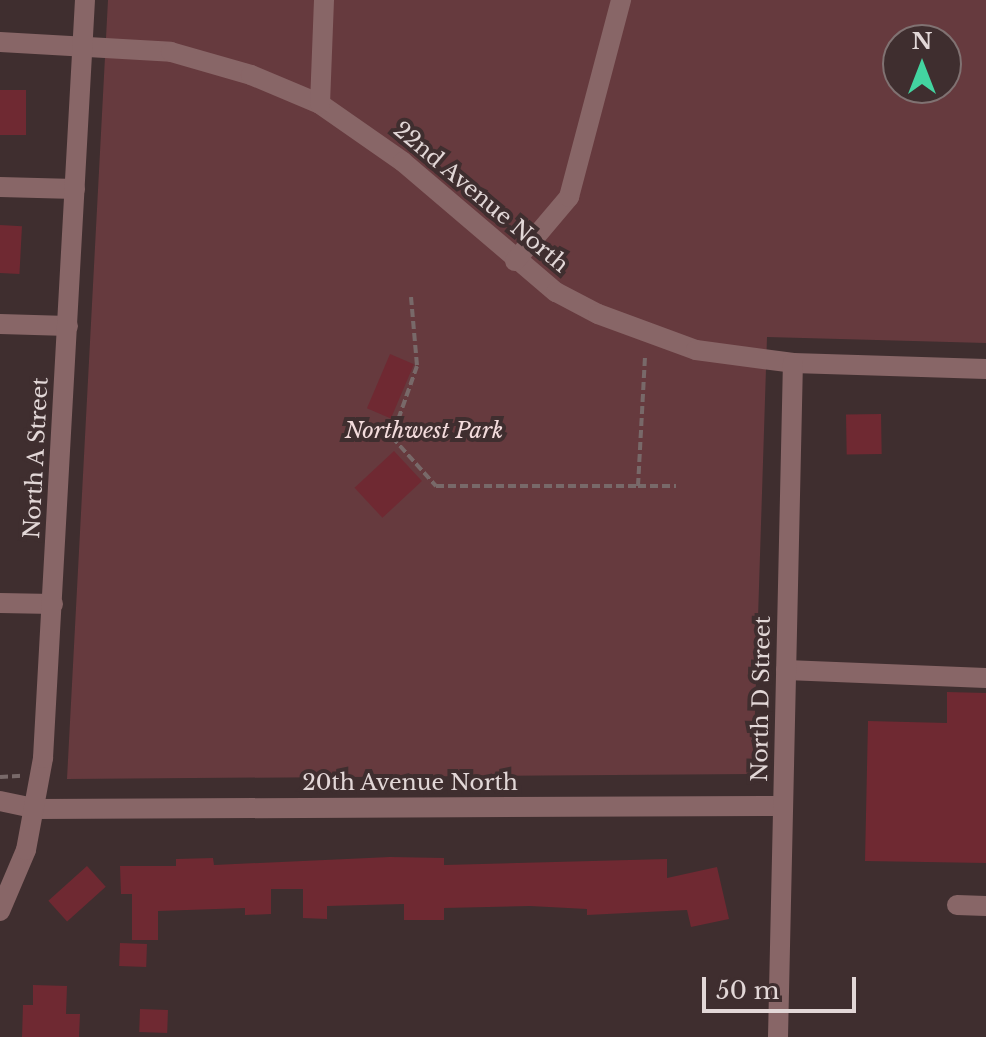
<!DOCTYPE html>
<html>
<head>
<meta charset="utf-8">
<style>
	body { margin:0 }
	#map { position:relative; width:986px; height:1037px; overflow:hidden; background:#3f2e2f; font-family:"Libre Baskerville",serif }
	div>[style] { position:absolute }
	.green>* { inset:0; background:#663a3e }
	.building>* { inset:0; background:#6f2932; transform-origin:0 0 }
	.path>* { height:4px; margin-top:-2px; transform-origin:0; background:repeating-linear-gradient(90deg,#786969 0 8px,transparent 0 12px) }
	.minor>* { height:20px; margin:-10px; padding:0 10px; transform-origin:10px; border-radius:10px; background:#886667 }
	span { translate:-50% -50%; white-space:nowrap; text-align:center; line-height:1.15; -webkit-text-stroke:8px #3f2e2f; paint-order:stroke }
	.street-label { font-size:22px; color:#e2d7d7 }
	.park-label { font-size:22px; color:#f3dbdc; font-style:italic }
	.north { position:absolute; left:882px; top:24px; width:80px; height:80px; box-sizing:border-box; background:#3f2e2f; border:2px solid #807272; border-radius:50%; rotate:0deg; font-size:22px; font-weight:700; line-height:32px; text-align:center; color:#e2d7d7 }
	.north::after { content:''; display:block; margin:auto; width:28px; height:36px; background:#43d4a0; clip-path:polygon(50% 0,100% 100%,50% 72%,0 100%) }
	.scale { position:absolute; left:702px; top:977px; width:154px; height:36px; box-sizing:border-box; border:4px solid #e2d7d7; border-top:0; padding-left:10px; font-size:24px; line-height:28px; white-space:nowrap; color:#e2d7d7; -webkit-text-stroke:6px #3f2e2f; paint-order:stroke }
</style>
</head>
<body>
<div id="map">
	<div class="green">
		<i style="clip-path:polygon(evenodd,108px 0,986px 0,986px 343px,767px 337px,753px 774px,67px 779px,108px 0,898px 40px,946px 40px,946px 88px,898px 88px,898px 40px)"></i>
	</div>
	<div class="building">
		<i style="left:0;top:90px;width:26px;height:45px"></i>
		<i style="left:0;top:225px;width:22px;height:48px;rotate:3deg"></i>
		<i style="left:390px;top:354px;width:26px;height:59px;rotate:23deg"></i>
		<i style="left:881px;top:414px;width:40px;height:35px;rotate:89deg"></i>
		<i style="left:394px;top:451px;width:41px;height:54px;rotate:47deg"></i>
		<i style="clip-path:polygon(947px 692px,986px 693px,986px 863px,865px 861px,868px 721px,947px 723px)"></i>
		<i style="clip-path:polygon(390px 857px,444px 858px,444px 865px,667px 859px,667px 878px,717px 867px,729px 919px,691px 927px,687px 910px,587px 915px,587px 909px,530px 906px,444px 908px,444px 920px,404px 920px,404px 904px,327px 906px,327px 919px,303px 918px,303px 889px,271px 889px,271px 914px,245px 915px,245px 908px,158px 911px,158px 940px,132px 940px,132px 894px,121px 894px,120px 866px,176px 866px,176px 859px,213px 858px,214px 865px)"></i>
		<i style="left:87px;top:866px;width:28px;height:52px;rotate:48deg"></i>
		<i style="left:120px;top:943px;width:27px;height:23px;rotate:2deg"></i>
		<i style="clip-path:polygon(33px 985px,67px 986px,66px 1014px,80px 1014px,79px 1037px,22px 1037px,23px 1005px,33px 1005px)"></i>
		<i style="left:140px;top:1009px;width:28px;height:23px;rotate:2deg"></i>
	</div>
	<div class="path">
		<i style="left:411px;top:297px;width:69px;rotate:85deg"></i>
		<i style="left:417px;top:366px;width:75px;rotate:109.4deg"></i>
		<i style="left:392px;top:437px;width:66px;rotate:48.1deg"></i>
		<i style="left:436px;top:486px;width:202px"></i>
		<i style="left:638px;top:486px;width:129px;rotate:-86.9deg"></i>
		<i style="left:638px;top:486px;width:38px"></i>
		<i style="left:0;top:777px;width:22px;rotate:-3deg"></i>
	</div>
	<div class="minor">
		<i style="left:0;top:42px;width:171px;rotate:3.3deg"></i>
		<i style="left:171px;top:52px;width:83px;rotate:16deg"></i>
		<i style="left:251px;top:75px;width:75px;rotate:22.8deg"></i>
		<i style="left:320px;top:104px;width:101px;rotate:34.9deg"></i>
		<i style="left:403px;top:162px;width:201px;rotate:40.4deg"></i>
		<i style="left:556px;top:292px;width:47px;rotate:27.6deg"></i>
		<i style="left:598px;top:314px;width:104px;rotate:20.2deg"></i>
		<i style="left:696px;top:350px;width:98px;rotate:7.6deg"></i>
		<i style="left:793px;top:363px;width:193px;rotate:1.8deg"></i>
		<i style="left:320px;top:104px;width:104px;rotate:-87.8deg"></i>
		<i style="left:0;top:187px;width:75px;rotate:1.5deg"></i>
		<i style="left:515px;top:261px;width:84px;rotate:-49.8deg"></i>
		<i style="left:569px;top:197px;width:204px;rotate:-75.2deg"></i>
		<i style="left:0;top:324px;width:68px;rotate:1.7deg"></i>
		<i style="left:0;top:603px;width:53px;rotate:1.1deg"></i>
		<i style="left:786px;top:670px;width:200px;rotate:2.3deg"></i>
		<i style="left:0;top:801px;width:38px;rotate:12deg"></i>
		<i style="left:37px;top:809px;width:746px;rotate:-0.23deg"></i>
		<i style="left:957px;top:905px;width:29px;rotate:2deg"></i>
		<i style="left:0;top:911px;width:66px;rotate:-66.9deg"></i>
		<i style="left:26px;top:850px;width:94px;rotate:-79.5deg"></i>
		<i style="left:43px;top:758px;width:759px;rotate:-86.83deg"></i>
		<i style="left:778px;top:1037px;width:674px;rotate:-88.73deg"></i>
	</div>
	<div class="street-label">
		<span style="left:481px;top:197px;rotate:40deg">22nd Avenue North</span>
		<span style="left:36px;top:458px;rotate:-87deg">North A Street</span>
		<span style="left:761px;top:699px;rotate:-89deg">North D Street</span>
		<span style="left:410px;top:783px">20th Avenue North</span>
	</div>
	<div class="park-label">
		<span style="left:424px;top:431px">Northwest Park</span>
	</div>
	<div class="north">N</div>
	<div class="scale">50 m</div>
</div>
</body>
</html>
